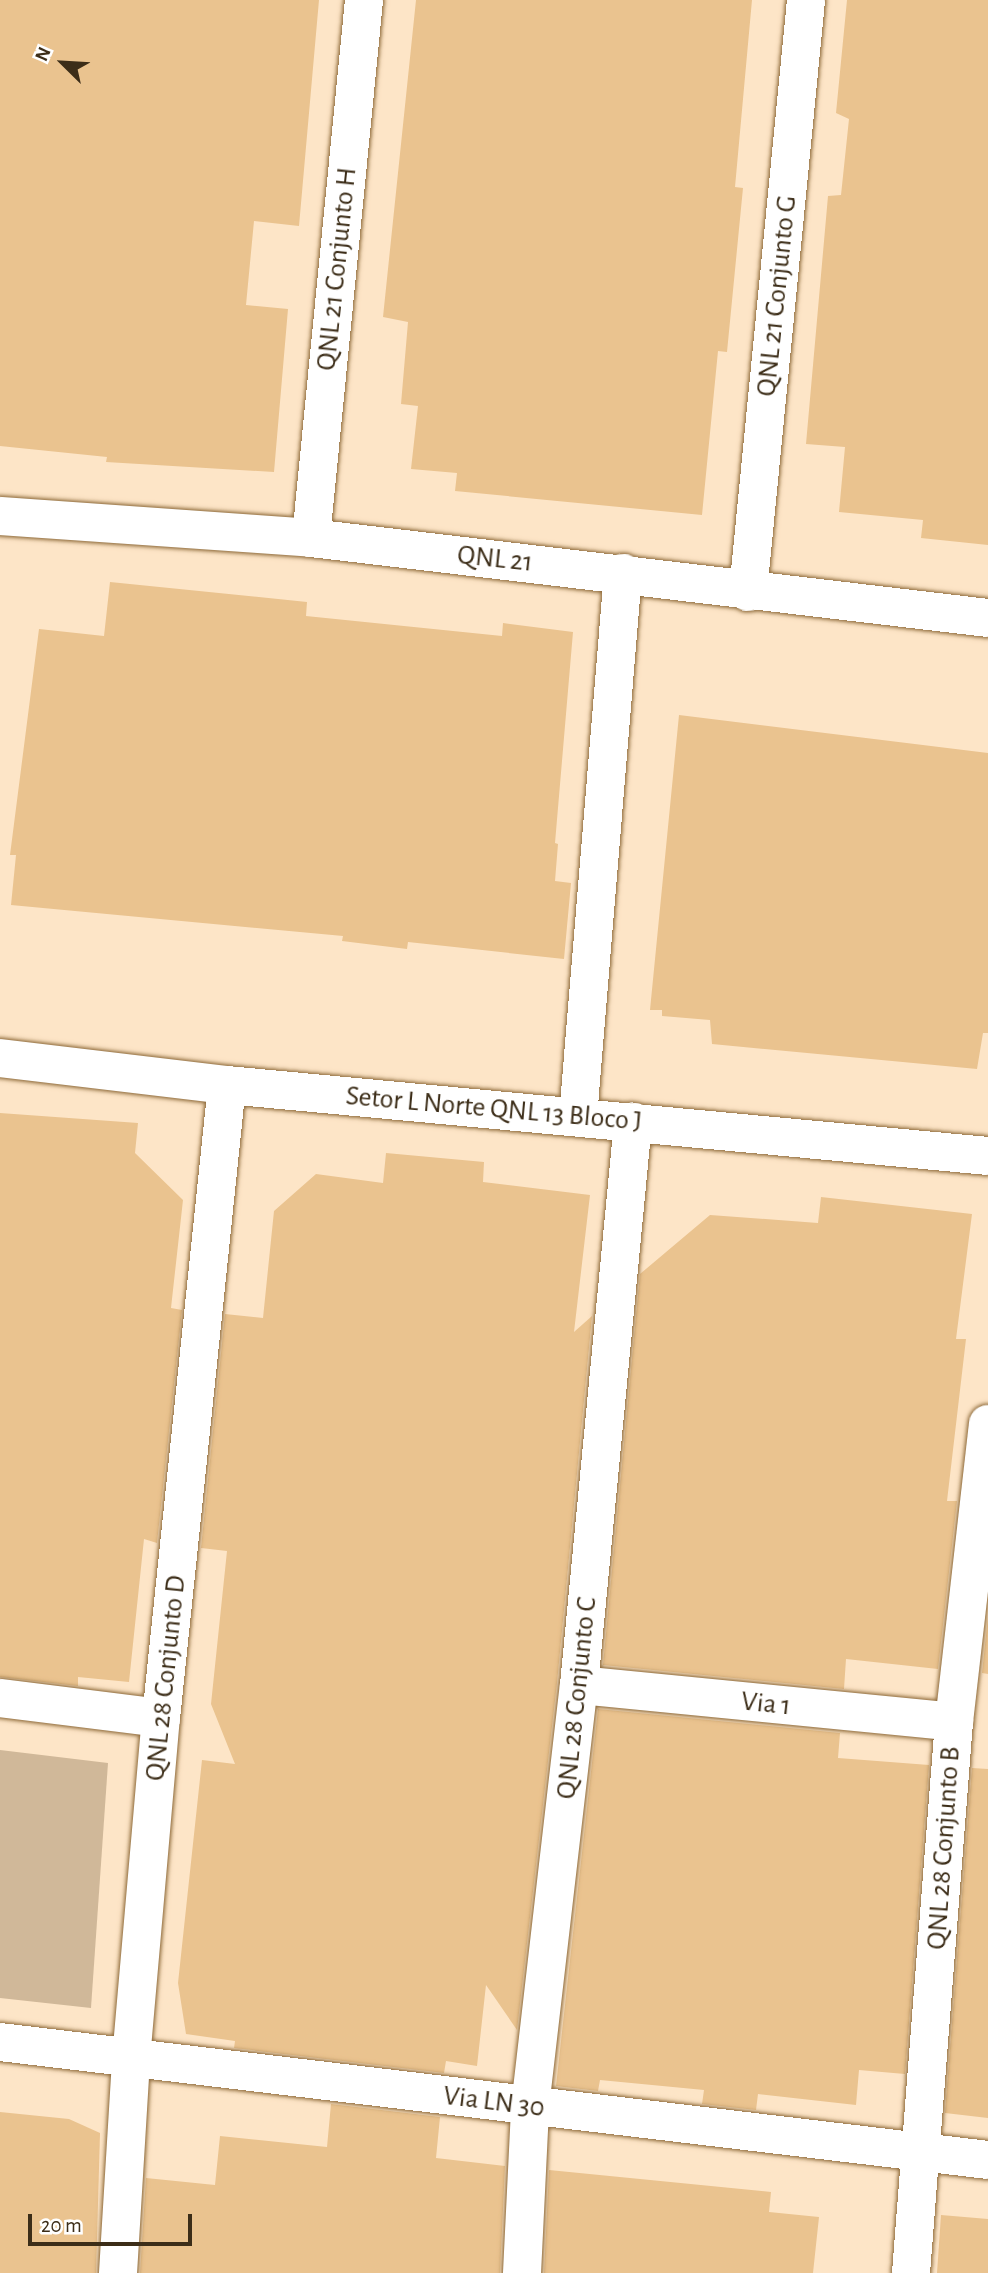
<!DOCTYPE html>
<html>
<head>
<meta charset="utf-8">
<style>
	body { margin:0 }
	#map { position:relative; width:988px; height:2273px; overflow:hidden; background:#fde5c7; font-family:"Alegreya Sans",sans-serif }
	div>[style] { position:absolute }
	.green>* { inset:0; background:#d0b899 }
	.building>* { inset:0; background:#eac38f }
	.roads { filter:drop-shadow(0 0 2px #8d6938) drop-shadow(0 0 2px #8d6938) }
	.street>* { height:38px; margin:-19px; padding:0 19px; transform-origin:19px; border-radius:19px; background:#fff }
	.secondary>* { height:38px; margin:-19px; padding:0 19px; transform-origin:19px; border-radius:19px; background:#fff }
	span { translate:-50% -50%; white-space:nowrap; text-align:center; line-height:1.15; -webkit-text-stroke:6px #fff; paint-order:stroke }
	.street-label { font-size:28px; color:#3c2d18 }
	.north { position:absolute; left:28px; top:28px; width:70px; height:70px; -webkit-text-stroke:5px #fff; paint-order:stroke; rotate:294deg; font-size:19px; font-weight:700; line-height:28px; text-align:center; color:#3c2d18 }
	.north::after { content:''; display:block; margin:auto; width:24px; height:32px; background:#3c2d18; clip-path:polygon(50% 0,100% 100%,50% 72%,0 100%) }
	.scale { position:absolute; left:28px; top:2214px; width:164px; height:32px; box-sizing:border-box; border:4px solid #3c2d18; border-top:0; padding-left:9px; font-size:21px; line-height:24px; white-space:nowrap; color:#3c2d18; -webkit-text-stroke:5px #fff; paint-order:stroke }
</style>
</head>
<body>
<div id="map">
	<div class="green">
		<i style="clip-path:polygon(0 1750px,108px 1763px,91px 2008px,0 1998px)"></i>
	</div>
	<div class="building">
		<i style="clip-path:polygon(0 0,319px 0,299px 226px,254px 221px,246px 305px,288px 309px,274px 472px,106px 462px,107px 457px,0 446px)"></i>
		<i style="clip-path:polygon(416px 0,752px 0,735px 187px,743px 188px,727px 352px,718px 351px,702px 515px,455px 491px,457px 473px,411px 469px,418px 406px,401px 404px,408px 322px,383px 317px)"></i>
		<i style="clip-path:polygon(847px 0,988px 0,988px 545px,921px 538px,923px 520px,839px 512px,845px 447px,806px 444px,828px 196px,841px 195px,849px 119px,836px 113px)"></i>
		<i style="clip-path:polygon(110px 582px,307px 602px,306px 616px,502px 636px,503px 623px,573px 632px,555px 843px,558px 844px,555px 881px,571px 883px,564px 959px,408px 942px,407px 949px,342px 941px,343px 936px,11px 905px,16px 855px,10px 855px,39px 629px,104px 636px)"></i>
		<i style="clip-path:polygon(679px 715px,988px 753px,988px 1033px,983px 1033px,977px 1069px,712px 1044px,710px 1020px,662px 1016px,662px 1010px,650px 1010px)"></i>
		<i style="clip-path:polygon(0 1113px,138px 1123px,135px 1153px,183px 1200px,171px 1308px,182px 1310px,157px 1543px,144px 1539px,129px 1682px,78px 1677px,78px 1686px,0 1677px)"></i>
		<i style="clip-path:polygon(386px 1153px,484px 1162px,483px 1182px,590px 1195px,574px 1332px,592px 1316px,557px 1683px,517px 2030px,486px 1985px,477px 2066px,446px 2061px,444px 2073px,234px 2048px,235px 2041px,186px 2034px,178px 1983px,202px 1760px,235px 1764px,211px 1704px,227px 1551px,201px 1548px,225px 1314px,263px 1318px,274px 1211px,316px 1174px,383px 1183px)"></i>
		<i style="clip-path:polygon(821px 1197px,972px 1214px,956px 1339px,966px 1339px,947px 1501px,957px 1501px,938px 1669px,846px 1659px,844px 1689px,603px 1665px,640px 1274px,710px 1215px,818px 1223px)"></i>
		<i style="clip-path:polygon(988px 1617px,988px 1674px,982px 1673px)"></i>
		<i style="clip-path:polygon(598px 1709px,840px 1733px,838px 1758px,929px 1765px,905px 2074px,859px 2070px,856px 2105px,758px 2094px,756px 2110px,702px 2104px,704px 2090px,600px 2080px,598px 2091px,556px 2086px)"></i>
		<i style="clip-path:polygon(972px 1768px,988px 1769px,988px 2118px,945px 2113px)"></i>
		<i style="clip-path:polygon(331px 2104px,440px 2117px,436px 2158px,505px 2166px,500px 2273px,140px 2273px,146px 2178px,215px 2185px,220px 2136px,327px 2147px)"></i>
		<i style="clip-path:polygon(0 2112px,69px 2119px,100px 2133px,96px 2273px,0 2273px)"></i>
		<i style="clip-path:polygon(549px 2170px,771px 2192px,769px 2212px,819px 2217px,813px 2273px,544px 2273px)"></i>
		<i style="clip-path:polygon(941px 2215px,988px 2219px,988px 2273px,937px 2273px)"></i>
	</div>
	<div class="roads">
		<div class="street">
			<i style="left:0;top:516px;width:312px;rotate:4deg"></i>
			<i style="left:311px;top:538px;width:682px;rotate:6.74deg"></i>
			<i style="left:311px;top:538px;width:541px;rotate:-84.37deg"></i>
			<i style="left:748px;top:592px;width:595px;rotate:-84.4deg"></i>
			<i style="left:578px;top:1117px;width:546px;rotate:-85.27deg"></i>
			<i style="left:579px;top:1685px;width:377px;rotate:5.6deg"></i>
			<i style="left:0;top:1698px;width:162px;rotate:7.1deg"></i>
			<i style="left:0;top:2042px;width:995px;rotate:6.81deg"></i>
			<i style="left:118px;top:2273px;width:214px;rotate:-86.5deg"></i>
			<i style="left:131px;top:2059px;width:342px;rotate:-85deg"></i>
			<i style="left:161px;top:1718px;width:636px;rotate:-84.05deg"></i>
			<i style="left:522px;top:2273px;width:166px;rotate:-87.2deg"></i>
			<i style="left:530px;top:2107px;width:425px;rotate:-83.4deg"></i>
			<i style="left:579px;top:1685px;width:566px;rotate:-84.52deg"></i>
			<i style="left:911px;top:2273px;width:553px;rotate:-85.54deg"></i>
			<i style="left:954px;top:1722px;width:300px;rotate:-83.5deg"></i>
		</div>
		<div class="secondary">
			<i style="left:0;top:1058px;width:229px;rotate:6.8deg"></i>
			<i style="left:227px;top:1085px;width:764px;rotate:5.33deg"></i>
		</div>
	</div>
	<div class="street-label">
		<span style="left:337px;top:269px;rotate:-84deg">QNL 21 Conjunto H</span>
		<span style="left:777px;top:296px;rotate:-84deg">QNL 21 Conjunto G</span>
		<span style="left:495px;top:559px;rotate:6deg">QNL 21</span>
		<span style="left:494px;top:1109px;rotate:5deg">Setor L Norte QNL 13 Bloco J</span>
		<span style="left:166px;top:1678px;rotate:-84deg">QNL 28 Conjunto D</span>
		<span style="left:577px;top:1698px;rotate:-84deg">QNL 28 Conjunto C</span>
		<span style="left:766px;top:1704px;rotate:6deg">Via 1</span>
		<span style="left:944px;top:1848px;rotate:-86deg">QNL 28 Conjunto B</span>
		<span style="left:494px;top:2102px;rotate:7deg">Via LN 30</span>
	</div>
	<div class="north">N</div>
	<div class="scale">20 m</div>
</div>
</body>
</html>
